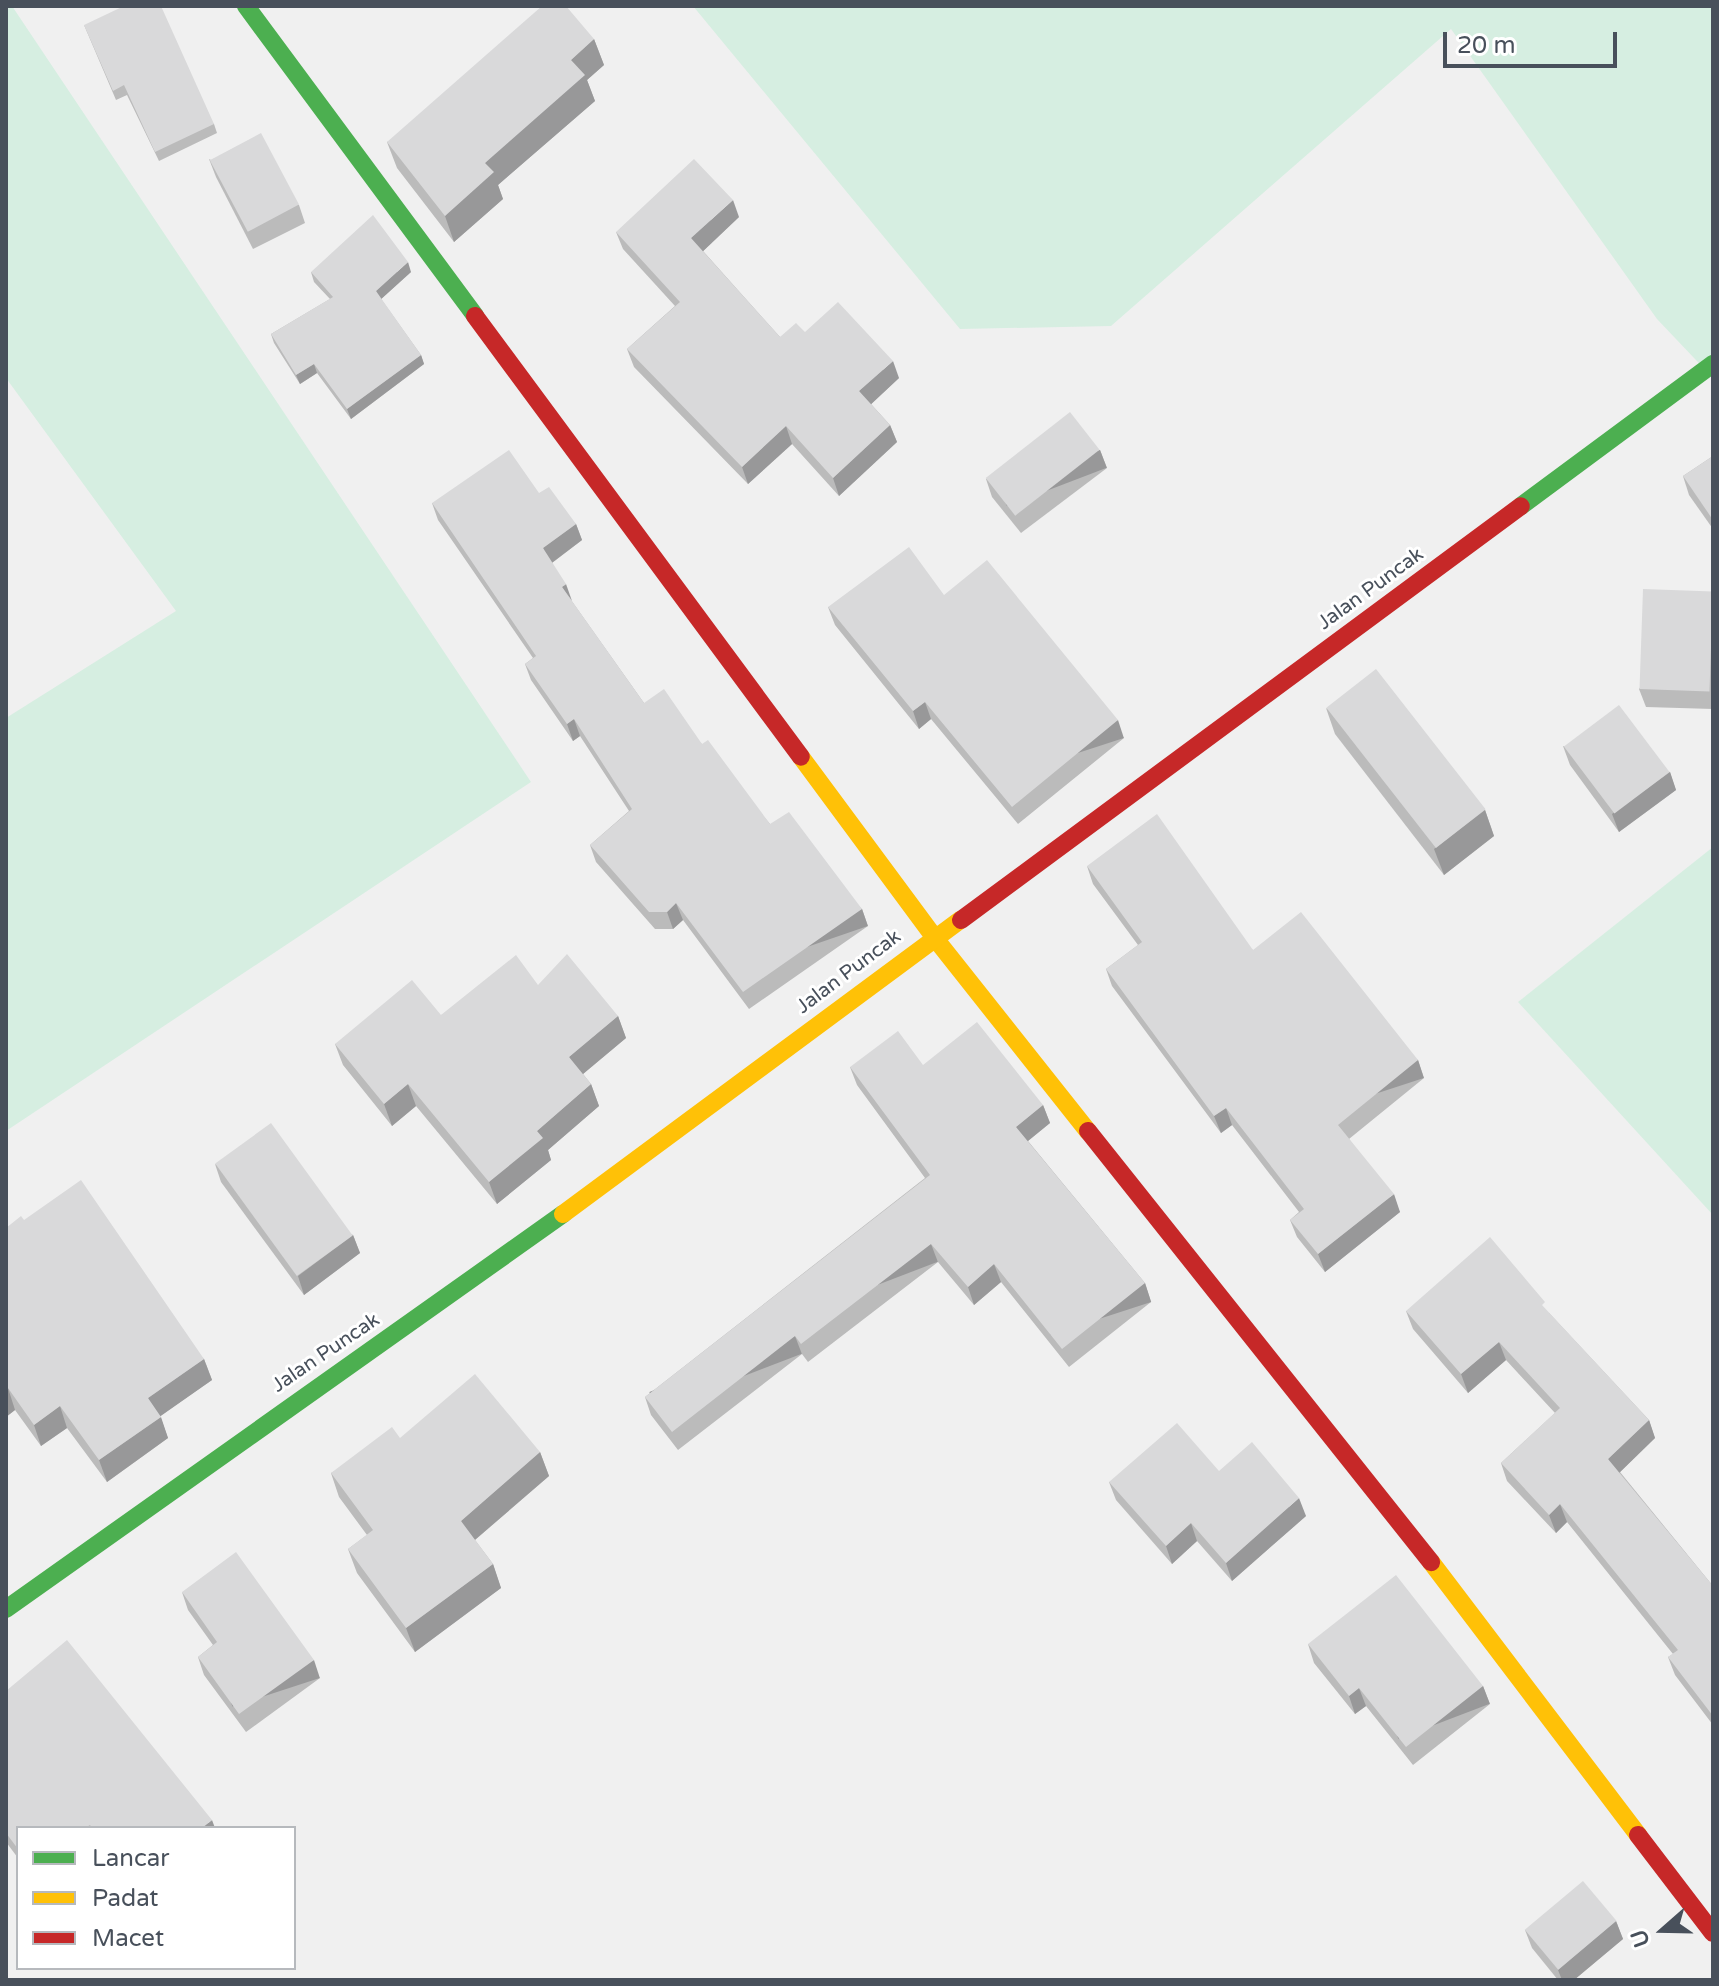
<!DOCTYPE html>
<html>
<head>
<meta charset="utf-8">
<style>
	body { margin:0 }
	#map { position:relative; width:1719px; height:1986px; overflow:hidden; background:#f0f0f0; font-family:"Varela Round",sans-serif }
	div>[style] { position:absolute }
	.green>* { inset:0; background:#d6eee1 }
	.fast>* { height:18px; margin:-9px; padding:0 9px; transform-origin:9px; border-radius:9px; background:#4caf50 }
	.slow>* { height:18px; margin:-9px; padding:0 9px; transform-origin:9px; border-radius:9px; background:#ffc107 }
	.jam>* { height:18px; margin:-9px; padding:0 9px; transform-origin:9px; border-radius:9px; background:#c62828 }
	.wall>* { inset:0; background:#bbb }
	.shaded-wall>* { inset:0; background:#989899; transform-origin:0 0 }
	.building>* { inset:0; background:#d9d9da; transform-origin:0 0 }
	span { translate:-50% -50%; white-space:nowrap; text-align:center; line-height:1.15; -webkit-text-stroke:6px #fff; paint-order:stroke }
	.street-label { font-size:20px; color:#48505b }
	.frame { position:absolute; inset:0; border:8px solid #48505b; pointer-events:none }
	.legend { position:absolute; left:16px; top:1826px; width:280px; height:144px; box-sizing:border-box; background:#fff; border:2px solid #b6b9bd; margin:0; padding:10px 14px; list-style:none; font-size:24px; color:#48505b }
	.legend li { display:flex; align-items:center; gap:16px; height:40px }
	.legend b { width:40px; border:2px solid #b6b9bd }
	.north { position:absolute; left:1623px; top:1890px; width:80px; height:80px; -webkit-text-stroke:6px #fff; paint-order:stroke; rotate:250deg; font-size:22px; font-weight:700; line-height:32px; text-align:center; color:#48505b }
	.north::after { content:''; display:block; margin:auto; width:28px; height:36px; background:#48505b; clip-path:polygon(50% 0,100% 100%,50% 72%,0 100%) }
	.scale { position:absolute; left:1443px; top:32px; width:174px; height:36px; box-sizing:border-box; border:4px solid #48505b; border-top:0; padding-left:10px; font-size:24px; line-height:28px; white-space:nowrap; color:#48505b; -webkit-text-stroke:6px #fff; paint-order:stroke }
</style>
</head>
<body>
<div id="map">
	<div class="green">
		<i style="clip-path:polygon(6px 6px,12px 6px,531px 782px,6px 1131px,6px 718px,176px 611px,6px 378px)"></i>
		<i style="clip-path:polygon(693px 6px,1713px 6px,1713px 378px,1657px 319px,1451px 29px,1111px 326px,960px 329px)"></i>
		<i style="clip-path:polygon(1713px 847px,1713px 1215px,1518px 1002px)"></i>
	</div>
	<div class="fast">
		<i style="left:246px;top:6px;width:385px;rotate:53.5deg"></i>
		<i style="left:1521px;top:506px;width:239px;rotate:-36.5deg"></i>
		<i style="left:6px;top:1609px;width:683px;rotate:-35.34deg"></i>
	</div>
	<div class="slow">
		<i style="left:801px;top:757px;width:224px;rotate:53.5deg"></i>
		<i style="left:934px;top:937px;width:248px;rotate:51.6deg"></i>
		<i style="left:563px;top:1214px;width:495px;rotate:-36.5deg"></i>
		<i style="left:1431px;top:1562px;width:343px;rotate:52.8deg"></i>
	</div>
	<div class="jam">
		<i style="left:475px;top:316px;width:548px;rotate:53.53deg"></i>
		<i style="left:961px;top:920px;width:696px;rotate:-36.47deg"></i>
		<i style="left:1088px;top:1131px;width:551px;rotate:51.49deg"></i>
		<i style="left:1638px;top:1835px;width:123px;rotate:52.6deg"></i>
	</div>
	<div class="wall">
		<i style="clip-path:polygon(84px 25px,214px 124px,217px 133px,159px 161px,127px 95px,116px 100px)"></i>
		<i style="clip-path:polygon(594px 39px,604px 65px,587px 80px,595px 101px,498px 185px,503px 199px,454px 242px,397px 168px,387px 142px)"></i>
		<i style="clip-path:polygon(209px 159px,299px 205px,305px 223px,253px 249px,216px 177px)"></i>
		<i style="clip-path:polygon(739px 217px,703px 251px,780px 337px,805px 332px,899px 378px,871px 404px,890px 425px,897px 442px,839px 496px,792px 444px,748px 484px,634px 367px,627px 349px,675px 306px,623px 249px,616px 232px)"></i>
		<i style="clip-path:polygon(311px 272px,411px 272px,381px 299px,421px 355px,424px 364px,351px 419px,317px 373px,300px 384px,274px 343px,271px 334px,330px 299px,314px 282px)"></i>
		<i style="clip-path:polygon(1100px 450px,1107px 468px,1021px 533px,992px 497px,986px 479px)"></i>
		<i style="clip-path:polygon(1713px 456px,1713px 529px,1689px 495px,1683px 476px)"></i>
		<i style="clip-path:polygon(539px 493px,576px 524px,582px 540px,552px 563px,571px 600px,644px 703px,702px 744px,770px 824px,862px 909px,868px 926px,749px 1009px,683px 920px,673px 929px,655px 929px,596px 862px,590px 845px,629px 811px,580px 736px,573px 741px,531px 680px,525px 664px,533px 658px,438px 520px,432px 503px)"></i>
		<i style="clip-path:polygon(1713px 591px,1713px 709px,1646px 707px,1639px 689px)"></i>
		<i style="clip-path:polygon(944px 595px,1124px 738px,1018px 824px,931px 719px,919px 729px,835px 625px,828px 607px)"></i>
		<i style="clip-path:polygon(1326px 708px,1485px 810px,1494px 836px,1444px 875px,1335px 734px)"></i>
		<i style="clip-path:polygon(1563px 746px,1670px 772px,1676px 790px,1619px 832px,1570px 765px)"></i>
		<i style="clip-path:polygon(1087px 866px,1253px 950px,1418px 1060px,1424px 1078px,1349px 1139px,1400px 1212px,1325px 1272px,1297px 1237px,1290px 1220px,1299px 1212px,1232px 1125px,1221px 1133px,1112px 986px,1106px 969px,1138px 945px,1093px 884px)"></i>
		<i style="clip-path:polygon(538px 985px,618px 1016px,626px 1038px,583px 1074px,591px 1084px,599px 1106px,548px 1150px,551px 1160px,497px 1204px,416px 1106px,392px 1126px,343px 1065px,335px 1044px,441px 1015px)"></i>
		<i style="clip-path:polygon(923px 1065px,1043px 1105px,1050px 1123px,1028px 1141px,1145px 1283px,1151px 1302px,1069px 1367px,1001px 1282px,974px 1305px,938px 1262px,808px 1362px,802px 1354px,678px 1450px,651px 1415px,645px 1397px,925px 1178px,857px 1085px,850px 1067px)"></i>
		<i style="clip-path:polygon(215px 1164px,353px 1235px,360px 1253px,304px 1295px,221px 1182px)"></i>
		<i style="clip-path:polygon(24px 1220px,204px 1359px,212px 1380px,160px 1416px,168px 1438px,107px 1482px,67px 1428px,41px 1446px,15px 1410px,6px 1417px,6px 1228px)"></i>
		<i style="clip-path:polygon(1406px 1311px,1549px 1313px,1649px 1420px,1655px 1438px,1620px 1472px,1713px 1586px,1713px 1725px,1675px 1675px,1668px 1657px,1673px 1654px,1567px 1522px,1556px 1533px,1507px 1481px,1501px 1463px,1555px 1413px,1506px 1360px,1468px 1393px,1413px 1329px)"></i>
		<i style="clip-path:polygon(400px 1438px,540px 1452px,549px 1476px,475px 1540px,493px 1564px,501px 1588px,415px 1652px,357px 1573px,348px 1549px,367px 1535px,339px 1497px,331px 1473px)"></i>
		<i style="clip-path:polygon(1219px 1471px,1306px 1516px,1232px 1581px,1197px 1541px,1172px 1564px,1116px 1500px,1109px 1482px)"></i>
		<i style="clip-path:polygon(182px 1592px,320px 1678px,246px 1732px,204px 1675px,198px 1657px,213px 1645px,188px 1610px)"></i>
		<i style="clip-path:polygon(1308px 1644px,1483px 1686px,1490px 1704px,1413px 1765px,1366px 1706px,1355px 1714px,1314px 1663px)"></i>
		<i style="clip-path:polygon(6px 1691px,215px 1828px,18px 1828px,18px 1858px,6px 1842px)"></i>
		<i style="clip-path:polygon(1616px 1921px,1623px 1939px,1574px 1980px,1558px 1980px,1532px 1948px,1525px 1930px)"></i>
	</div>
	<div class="shaded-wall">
		<i style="clip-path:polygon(594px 39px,604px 65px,587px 80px,595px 101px,498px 185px,503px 199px,454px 242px,445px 216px,485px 163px,571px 60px)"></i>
		<i style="clip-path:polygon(733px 200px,739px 217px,698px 256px,691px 238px)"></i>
		<i style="clip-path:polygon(408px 262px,411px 272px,379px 301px,376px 291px)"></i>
		<i style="clip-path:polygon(421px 355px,424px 364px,351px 419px,347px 409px)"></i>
		<i style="clip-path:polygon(893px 361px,899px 378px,866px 409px,859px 391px)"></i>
		<i style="clip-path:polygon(314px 364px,317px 373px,300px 384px,296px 375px)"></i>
		<i style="clip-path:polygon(890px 425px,897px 442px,839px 496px,833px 478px)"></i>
		<i style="clip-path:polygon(786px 426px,792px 444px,748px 484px,742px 467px)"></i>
		<i style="left:1100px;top:450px;width:19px;height:107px;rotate:69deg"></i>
		<i style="clip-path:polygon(576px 524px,582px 540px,549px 565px,543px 548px)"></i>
		<i style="clip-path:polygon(566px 584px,572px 601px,562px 587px)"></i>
		<i style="clip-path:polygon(925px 702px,931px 719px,919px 729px,913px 711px)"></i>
		<i style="clip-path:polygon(574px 719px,580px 736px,573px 741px,567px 724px)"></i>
		<i style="left:1118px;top:720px;width:19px;height:137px;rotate:72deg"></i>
		<i style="clip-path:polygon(1670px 772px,1676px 790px,1619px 832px,1612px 814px)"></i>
		<i style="clip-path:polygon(1485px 810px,1494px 836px,1444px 875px,1434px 849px)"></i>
		<i style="clip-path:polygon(676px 903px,683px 920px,673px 929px,667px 912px)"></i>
		<i style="left:862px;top:909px;width:18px;height:145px;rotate:71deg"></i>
		<i style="clip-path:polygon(618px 1016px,626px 1038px,577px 1079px,569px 1057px)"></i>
		<i style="left:1418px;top:1060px;width:19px;height:103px;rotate:72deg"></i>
		<i style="clip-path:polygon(408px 1084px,416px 1106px,392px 1126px,384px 1104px)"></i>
		<i style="clip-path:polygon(591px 1084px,599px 1106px,548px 1150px,551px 1160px,497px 1204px,489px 1182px,537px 1131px)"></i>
		<i style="clip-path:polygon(1043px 1105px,1050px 1123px,1023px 1145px,1016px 1127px)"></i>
		<i style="clip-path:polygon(1226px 1108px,1232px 1125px,1221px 1133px,1214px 1116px)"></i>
		<i style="clip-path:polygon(1394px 1194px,1400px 1212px,1325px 1272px,1318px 1254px)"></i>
		<i style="clip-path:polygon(353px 1235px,360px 1253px,304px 1295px,298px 1276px)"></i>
		<i style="left:931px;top:1244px;width:19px;height:164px;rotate:69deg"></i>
		<i style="clip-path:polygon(994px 1264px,1001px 1282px,974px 1305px,968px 1287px)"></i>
		<i style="left:1145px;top:1283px;width:20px;height:106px;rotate:72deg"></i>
		<i style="left:795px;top:1336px;width:19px;height:156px;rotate:69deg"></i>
		<i style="clip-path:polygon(1499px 1342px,1506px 1360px,1468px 1393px,1461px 1374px)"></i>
		<i style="clip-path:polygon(204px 1359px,212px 1380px,155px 1420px,148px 1398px)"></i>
		<i style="clip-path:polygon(8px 1388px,15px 1410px,6px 1417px,6px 1390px)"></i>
		<i style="clip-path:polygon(60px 1406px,67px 1428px,41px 1446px,34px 1425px)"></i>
		<i style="clip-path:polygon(161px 1417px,168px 1438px,107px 1482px,99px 1460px)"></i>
		<i style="clip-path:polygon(1649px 1420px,1655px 1438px,1615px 1477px,1608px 1459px)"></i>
		<i style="clip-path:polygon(540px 1452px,549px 1476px,469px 1545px,461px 1521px)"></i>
		<i style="clip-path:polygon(1299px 1498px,1306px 1516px,1232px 1581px,1226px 1563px)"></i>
		<i style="clip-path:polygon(1560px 1504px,1567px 1522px,1556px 1533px,1549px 1515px)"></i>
		<i style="clip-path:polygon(1191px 1523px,1197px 1541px,1172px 1564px,1166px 1546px)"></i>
		<i style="clip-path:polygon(493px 1564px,501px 1588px,415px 1652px,406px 1628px)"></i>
		<i style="left:314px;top:1660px;width:19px;height:92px;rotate:72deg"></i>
		<i style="left:1483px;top:1686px;width:19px;height:98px;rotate:69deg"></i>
		<i style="clip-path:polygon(1359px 1688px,1366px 1706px,1355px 1714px,1349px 1696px)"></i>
		<i style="clip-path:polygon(212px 1820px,215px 1828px,202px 1828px)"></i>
		<i style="clip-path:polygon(1616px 1921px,1623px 1939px,1574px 1980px,1562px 1980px,1558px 1970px)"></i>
	</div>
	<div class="building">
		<i style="clip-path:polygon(124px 6px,161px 6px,214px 124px,155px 152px,124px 85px,113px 91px,84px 25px)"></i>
		<i style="clip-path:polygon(542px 6px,566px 6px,594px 39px,571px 60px,585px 75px,485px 163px,494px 172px,445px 216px,387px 142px)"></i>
		<i style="left:261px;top:133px;width:81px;height:58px;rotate:62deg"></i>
		<i style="clip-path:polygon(694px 159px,733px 200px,691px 238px,780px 337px,796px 323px,805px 332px,838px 302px,893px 361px,859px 391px,890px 425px,833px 478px,786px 426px,742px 467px,627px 349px,680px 302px,616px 232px)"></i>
		<i style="clip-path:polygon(373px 215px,408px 262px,376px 291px,421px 355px,347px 409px,314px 364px,296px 375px,271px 334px,333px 297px,311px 272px)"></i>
		<i style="left:1070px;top:412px;width:48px;height:107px;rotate:52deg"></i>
		<i style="clip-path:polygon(509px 450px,539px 493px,549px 487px,576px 524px,543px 548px,566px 584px,562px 587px,644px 703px,664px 689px,702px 744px,708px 740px,770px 824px,789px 812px,862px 909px,743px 992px,676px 903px,667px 912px,649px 912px,590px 845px,632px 809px,574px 719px,567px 724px,525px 664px,536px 656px,432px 503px)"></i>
		<i style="clip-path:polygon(1713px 456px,1713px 520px,1683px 476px)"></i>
		<i style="clip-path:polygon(909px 547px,944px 595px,987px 560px,1118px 720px,1012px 807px,925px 702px,913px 711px,828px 607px)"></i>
		<i style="left:1643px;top:589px;width:70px;height:100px;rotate:2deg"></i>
		<i style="left:1376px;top:669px;width:178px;height:63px;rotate:52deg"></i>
		<i style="left:1619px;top:705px;width:84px;height:69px;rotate:53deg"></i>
		<i style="clip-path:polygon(1157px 814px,1253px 950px,1301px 912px,1418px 1060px,1338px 1125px,1394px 1194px,1318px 1254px,1290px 1220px,1304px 1209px,1226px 1108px,1214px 1116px,1106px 969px,1142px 942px,1087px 866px)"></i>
		<i style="clip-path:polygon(567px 954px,618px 1016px,569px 1057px,591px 1084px,537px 1131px,543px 1138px,489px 1182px,408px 1084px,384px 1104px,335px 1044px,412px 980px,441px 1015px,516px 955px,538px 985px)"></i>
		<i style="clip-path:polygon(977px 1022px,1043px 1105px,1016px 1127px,1145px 1283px,1062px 1349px,994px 1264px,968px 1287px,931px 1244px,801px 1344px,795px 1336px,672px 1432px,645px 1397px,930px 1175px,850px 1067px,898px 1031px,923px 1065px)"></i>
		<i style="left:271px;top:1123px;width:139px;height:69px;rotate:54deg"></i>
		<i style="clip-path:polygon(81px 1180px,204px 1359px,148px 1398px,161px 1417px,99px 1460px,60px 1406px,34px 1425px,8px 1388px,6px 1390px,6px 1228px,21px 1216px,24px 1220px)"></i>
		<i style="clip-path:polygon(1490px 1237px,1545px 1302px,1542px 1305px,1649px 1420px,1608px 1459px,1713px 1586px,1713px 1716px,1668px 1657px,1678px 1650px,1560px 1504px,1549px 1515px,1501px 1463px,1560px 1408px,1499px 1342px,1461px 1374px,1406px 1311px)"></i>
		<i style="clip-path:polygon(475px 1374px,540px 1452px,461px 1521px,493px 1564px,406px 1628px,348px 1549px,373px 1530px,331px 1473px,392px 1427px,400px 1438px)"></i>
		<i style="clip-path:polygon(1177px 1423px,1219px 1471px,1252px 1442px,1299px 1498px,1226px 1563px,1191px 1523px,1166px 1546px,1109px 1482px)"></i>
		<i style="clip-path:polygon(236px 1552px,314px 1660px,239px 1714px,198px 1657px,217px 1642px,182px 1592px)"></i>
		<i style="clip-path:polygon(1396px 1575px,1483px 1686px,1406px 1747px,1359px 1688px,1349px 1696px,1308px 1644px)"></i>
		<i style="clip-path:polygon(67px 1640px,212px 1820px,202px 1828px,92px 1828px,90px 1825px,85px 1828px,18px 1828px,18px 1849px,6px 1833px,6px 1691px)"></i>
		<i style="left:1583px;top:1881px;width:52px;height:76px;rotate:50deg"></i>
	</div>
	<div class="street-label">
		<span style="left:1371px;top:589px;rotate:-36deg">Jalan Puncak</span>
		<span style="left:849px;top:972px;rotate:-37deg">Jalan Puncak</span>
		<span style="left:326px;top:1353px;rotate:-34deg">Jalan Puncak</span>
	</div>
	<div class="frame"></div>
	<ul class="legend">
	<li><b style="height:10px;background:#4caf50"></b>Lancar</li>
	<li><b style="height:10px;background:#ffc107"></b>Padat</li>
	<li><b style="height:10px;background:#c62828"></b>Macet</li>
	</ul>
	<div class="north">U</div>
	<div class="scale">20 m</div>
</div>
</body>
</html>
